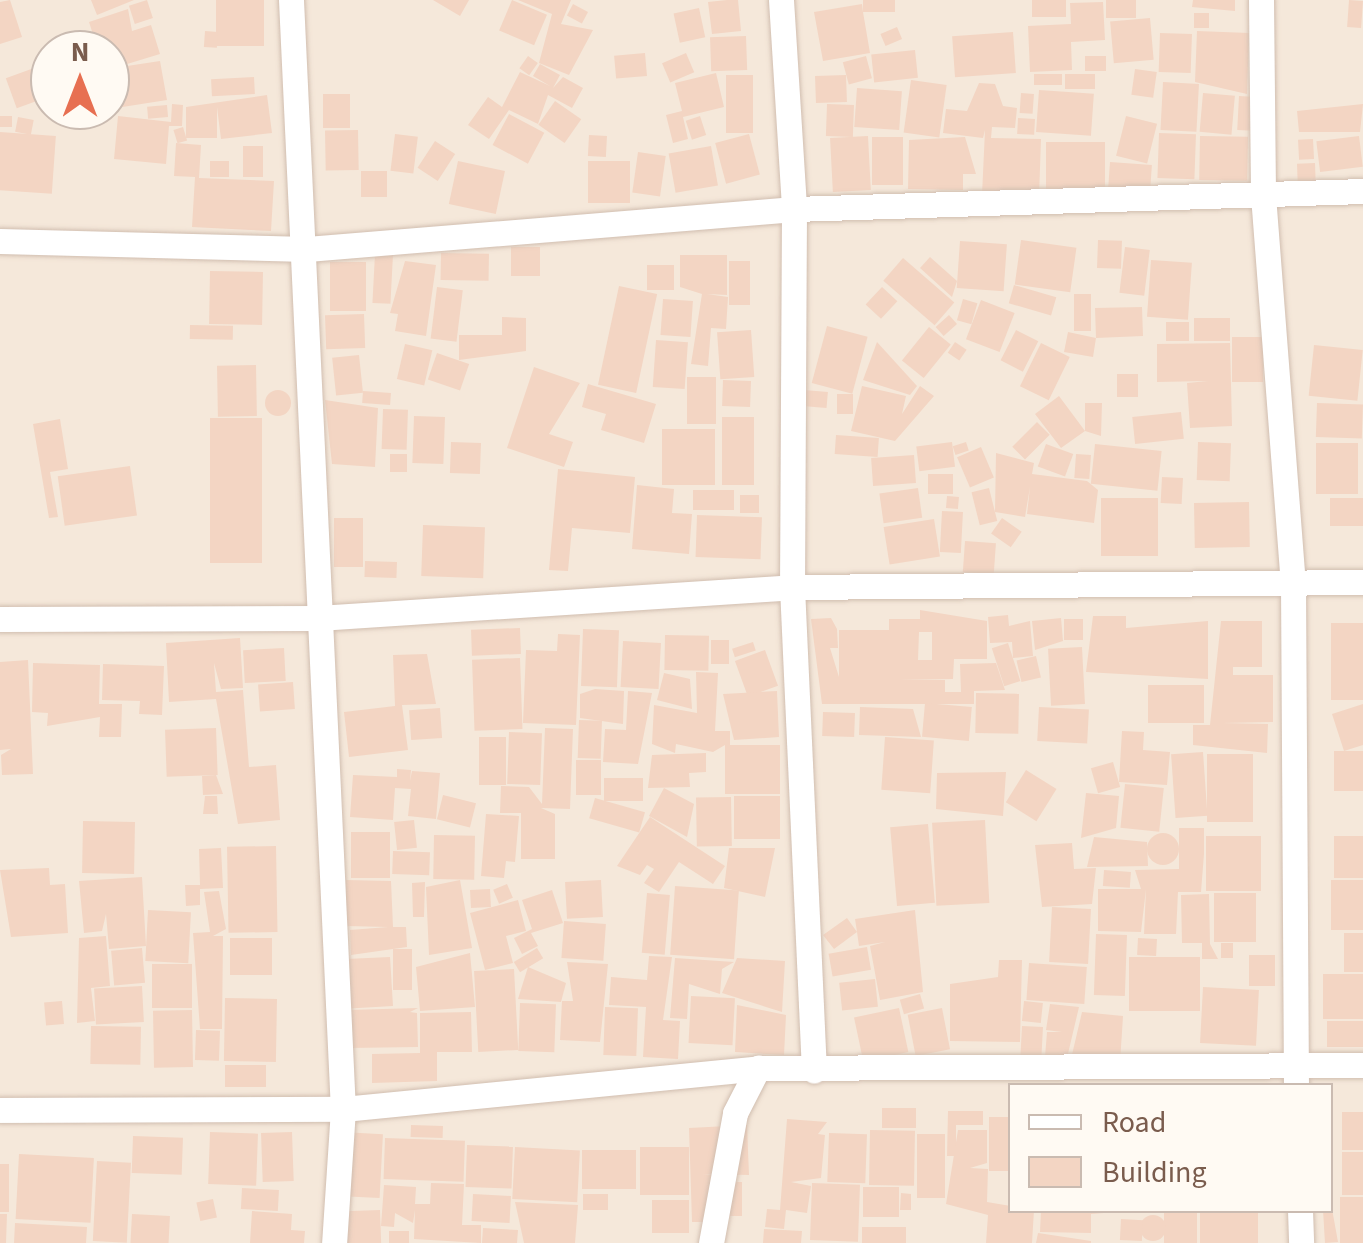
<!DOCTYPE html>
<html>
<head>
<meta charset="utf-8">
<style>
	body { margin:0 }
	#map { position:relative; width:1363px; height:1243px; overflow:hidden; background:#fdf6ec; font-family:"Source Sans 3",sans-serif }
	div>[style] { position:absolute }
	.residential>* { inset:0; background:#f5e8da }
	.building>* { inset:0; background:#f3d5c3; transform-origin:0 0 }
	.round { border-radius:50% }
	.roads { filter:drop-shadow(0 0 2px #d1beb0) drop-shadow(0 0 2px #d1beb0) }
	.street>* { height:25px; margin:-12.5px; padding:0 12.5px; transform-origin:12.5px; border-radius:12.5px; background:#fff }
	span { translate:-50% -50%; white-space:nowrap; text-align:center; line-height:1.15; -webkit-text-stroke:8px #fffaf3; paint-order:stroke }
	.legend { position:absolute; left:1008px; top:1083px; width:325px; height:130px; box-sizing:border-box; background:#fffaf3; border:2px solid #cabbb1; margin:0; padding:12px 18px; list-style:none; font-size:30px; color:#7a5c4d }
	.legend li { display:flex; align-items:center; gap:20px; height:50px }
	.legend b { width:50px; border:2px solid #cabbb1 }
	.north { position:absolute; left:30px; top:30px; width:100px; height:100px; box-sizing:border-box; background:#fffaf3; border:2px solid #cabbb1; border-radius:50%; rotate:0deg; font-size:28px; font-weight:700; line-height:40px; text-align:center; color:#7a5c4d }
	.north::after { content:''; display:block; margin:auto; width:35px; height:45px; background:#e76f51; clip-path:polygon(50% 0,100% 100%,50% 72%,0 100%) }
</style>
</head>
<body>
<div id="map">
	<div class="residential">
		<i style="clip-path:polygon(evenodd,0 0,1363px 0,1363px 1243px,0 1243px,0 0,50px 50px,110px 50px,110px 110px,50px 110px,50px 50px,0 0,1011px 1086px,1330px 1086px,1330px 1210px,1011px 1210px,1011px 1086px)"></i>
	</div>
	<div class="building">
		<i style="clip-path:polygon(10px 0,22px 37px,0 44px,0 2px)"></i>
		<i style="clip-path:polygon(91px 0,134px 0,97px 15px)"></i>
		<i style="left:147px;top:0;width:19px;height:19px;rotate:72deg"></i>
		<i style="left:216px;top:0;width:48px;height:46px"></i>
		<i style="clip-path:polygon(433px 0,469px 0,460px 16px)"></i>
		<i style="left:512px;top:0;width:38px;height:33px;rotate:23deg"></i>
		<i style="clip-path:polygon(518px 0,571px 0,561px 24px,593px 30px,569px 75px,539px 63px,552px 14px)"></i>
		<i style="clip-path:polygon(727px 0,738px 0,741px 31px,712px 34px,708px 2px)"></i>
		<i style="clip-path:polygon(863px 0,895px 0,895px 12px,863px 12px,870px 53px,823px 61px,814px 12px,862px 4px,863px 12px)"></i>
		<i style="left:1032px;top:0;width:34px;height:17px"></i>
		<i style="left:1106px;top:0;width:30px;height:18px"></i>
		<i style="clip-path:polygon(1193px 0,1235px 0,1235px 11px,1192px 7px)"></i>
		<i style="left:1349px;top:0;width:14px;height:27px;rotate:4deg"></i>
		<i style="clip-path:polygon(1103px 2px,1105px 40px,1071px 42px,1072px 70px,1030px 72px,1028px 26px,1071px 24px,1070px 3px)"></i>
		<i style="left:573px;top:4px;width:17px;height:13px;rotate:28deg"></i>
		<i style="left:699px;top:8px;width:30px;height:26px;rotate:78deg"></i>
		<i style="clip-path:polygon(128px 9px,132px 31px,151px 25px,160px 54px,114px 68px,160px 61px,167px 100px,116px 108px,110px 50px,98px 50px,89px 22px)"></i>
		<i style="left:1194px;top:13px;width:15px;height:15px"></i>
		<i style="left:1150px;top:18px;width:42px;height:40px;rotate:85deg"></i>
		<i style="left:897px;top:27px;width:13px;height:18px;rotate:67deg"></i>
		<i style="left:205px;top:31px;width:13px;height:16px;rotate:4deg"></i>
		<i style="clip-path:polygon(1197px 31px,1249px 33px,1247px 94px,1195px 82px)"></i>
		<i style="left:1013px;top:32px;width:41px;height:61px;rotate:86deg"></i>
		<i style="left:1160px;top:33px;width:32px;height:39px;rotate:2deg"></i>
		<i style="left:746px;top:36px;width:34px;height:36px;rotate:88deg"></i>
		<i style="left:915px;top:50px;width:28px;height:44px;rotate:84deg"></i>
		<i style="left:645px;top:53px;width:23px;height:31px;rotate:85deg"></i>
		<i style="left:686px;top:53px;width:21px;height:26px;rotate:67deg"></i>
		<i style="left:528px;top:56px;width:12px;height:15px;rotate:35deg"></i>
		<i style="left:866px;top:56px;width:23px;height:24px;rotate:75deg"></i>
		<i style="left:1085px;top:56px;width:21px;height:15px"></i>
		<i style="clip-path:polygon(50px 63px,50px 95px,38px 68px)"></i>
		<i style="clip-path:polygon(540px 64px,560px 75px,553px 88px,563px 77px,583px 88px,572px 108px,548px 95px,538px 124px,509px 110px,489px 139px,468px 125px,488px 97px,502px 107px,520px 72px,550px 86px,533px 76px)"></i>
		<i style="left:34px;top:68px;width:32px;height:30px;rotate:70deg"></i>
		<i style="left:1135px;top:69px;width:22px;height:26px;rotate:8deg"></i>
		<i style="clip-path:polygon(716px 73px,724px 107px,683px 117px,688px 139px,673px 143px,666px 115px,682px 111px,675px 83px)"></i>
		<i style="left:1034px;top:74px;width:28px;height:11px"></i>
		<i style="left:1065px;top:74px;width:30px;height:15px"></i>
		<i style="left:726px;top:75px;width:27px;height:58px"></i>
		<i style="left:846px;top:75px;width:27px;height:31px;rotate:88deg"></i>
		<i style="left:254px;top:77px;width:17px;height:43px;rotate:87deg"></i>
		<i style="left:911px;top:80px;width:36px;height:53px;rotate:8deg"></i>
		<i style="left:1163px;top:82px;width:36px;height:48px;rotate:3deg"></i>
		<i style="clip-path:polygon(979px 83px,995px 84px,1003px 106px,1017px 108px,1015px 128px,992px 127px,991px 138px,1041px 139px,1039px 197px,982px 195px,985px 130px,983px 138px,943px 133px,946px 109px,967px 111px)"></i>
		<i style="left:857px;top:88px;width:45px;height:39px;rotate:4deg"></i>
		<i style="left:1039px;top:90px;width:55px;height:42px;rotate:4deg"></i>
		<i style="left:1021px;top:93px;width:13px;height:20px;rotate:4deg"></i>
		<i style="left:1203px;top:93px;width:32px;height:39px;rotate:5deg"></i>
		<i style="left:323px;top:94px;width:27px;height:34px"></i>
		<i style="clip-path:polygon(267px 95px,272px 133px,221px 139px,217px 107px,217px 138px,186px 138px,186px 107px)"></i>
		<i style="left:1239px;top:96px;width:17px;height:34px;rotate:3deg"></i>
		<i style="left:555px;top:101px;width:32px;height:29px;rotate:35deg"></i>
		<i style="clip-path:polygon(172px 104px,183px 105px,182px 126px,169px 126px,166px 164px,114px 159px,118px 116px,171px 122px)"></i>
		<i style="left:827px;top:104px;width:27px;height:32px;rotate:2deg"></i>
		<i style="clip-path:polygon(1363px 104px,1360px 132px,1299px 132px,1297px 111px)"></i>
		<i style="left:167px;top:105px;width:12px;height:20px;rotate:85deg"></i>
		<i style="clip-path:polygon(71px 110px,95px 110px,75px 119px)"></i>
		<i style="left:509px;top:114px;width:40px;height:35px;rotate:28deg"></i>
		<i style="left:12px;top:116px;width:11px;height:12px;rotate:90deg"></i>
		<i style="left:700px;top:116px;width:20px;height:15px;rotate:72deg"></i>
		<i style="left:1126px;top:116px;width:32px;height:41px;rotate:14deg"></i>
		<i style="left:18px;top:117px;width:16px;height:15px;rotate:11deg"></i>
		<i style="left:1018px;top:118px;width:17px;height:16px;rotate:3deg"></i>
		<i style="left:183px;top:127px;width:14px;height:10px;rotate:73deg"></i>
		<i style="left:358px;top:130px;width:40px;height:33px;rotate:89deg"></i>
		<i style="left:0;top:132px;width:56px;height:58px;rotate:4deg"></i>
		<i style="left:1159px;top:133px;width:37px;height:45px;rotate:2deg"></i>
		<i style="left:395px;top:134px;width:23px;height:37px;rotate:7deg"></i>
		<i style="left:749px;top:134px;width:42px;height:35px;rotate:75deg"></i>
		<i style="left:589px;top:135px;width:18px;height:21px;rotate:3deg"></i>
		<i style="left:868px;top:136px;width:54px;height:38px;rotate:87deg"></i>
		<i style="left:1200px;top:136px;width:48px;height:44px;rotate:1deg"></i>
		<i style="left:1359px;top:136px;width:31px;height:43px;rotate:83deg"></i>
		<i style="left:872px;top:137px;width:31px;height:48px"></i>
		<i style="clip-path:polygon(965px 137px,976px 174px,963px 174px,963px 190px,908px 189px,909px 140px)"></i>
		<i style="left:1313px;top:139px;width:20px;height:15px;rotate:87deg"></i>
		<i style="left:435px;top:141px;width:24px;height:32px;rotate:33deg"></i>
		<i style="left:1046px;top:142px;width:59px;height:52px"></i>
		<i style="clip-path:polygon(176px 143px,201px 145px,199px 178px,274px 181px,271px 231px,192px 227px,195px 177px,174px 176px)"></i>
		<i style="left:243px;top:146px;width:20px;height:31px"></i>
		<i style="left:711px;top:146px;width:40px;height:43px;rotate:80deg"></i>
		<i style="left:638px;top:152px;width:28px;height:41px;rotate:8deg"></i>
		<i style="left:210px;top:161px;width:19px;height:16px"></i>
		<i style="left:458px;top:161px;width:48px;height:44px;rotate:12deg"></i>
		<i style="left:588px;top:161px;width:42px;height:42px"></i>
		<i style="left:1110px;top:162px;width:42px;height:30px;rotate:4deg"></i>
		<i style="left:1315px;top:163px;width:27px;height:18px;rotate:88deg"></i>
		<i style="left:361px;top:171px;width:26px;height:26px"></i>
		<i style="left:1021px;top:240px;width:56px;height:45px;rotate:8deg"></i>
		<i style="left:1098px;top:240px;width:24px;height:28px;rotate:2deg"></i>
		<i style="left:960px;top:241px;width:47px;height:47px;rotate:4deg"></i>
		<i style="left:511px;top:247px;width:29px;height:29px"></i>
		<i style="left:1125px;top:247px;width:25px;height:46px;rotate:7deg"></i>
		<i style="left:441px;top:253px;width:48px;height:27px;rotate:1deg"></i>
		<i style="left:375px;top:254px;width:18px;height:49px;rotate:3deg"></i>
		<i style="clip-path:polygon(680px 255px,727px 255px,727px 295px,707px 294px,728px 297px,726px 329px,711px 328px,708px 366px,691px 364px,702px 294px,680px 287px)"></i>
		<i style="clip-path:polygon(930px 257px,957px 281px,952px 297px,920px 268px)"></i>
		<i style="left:903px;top:258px;width:68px;height:30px;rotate:41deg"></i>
		<i style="left:1151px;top:260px;width:41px;height:57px;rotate:4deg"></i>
		<i style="clip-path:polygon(405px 261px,436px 265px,426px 336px,395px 331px,398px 314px,390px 313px)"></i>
		<i style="left:729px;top:261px;width:21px;height:44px"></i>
		<i style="left:330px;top:262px;width:36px;height:49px"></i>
		<i style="left:647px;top:265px;width:27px;height:25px"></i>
		<i style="left:210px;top:271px;width:53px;height:53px;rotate:1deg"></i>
		<i style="left:1014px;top:285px;width:44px;height:19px;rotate:16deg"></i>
		<i style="left:619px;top:286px;width:39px;height:101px;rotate:12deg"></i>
		<i style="left:437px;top:287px;width:26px;height:52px;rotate:7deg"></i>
		<i style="left:882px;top:287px;width:21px;height:24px;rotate:43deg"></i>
		<i style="left:1074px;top:294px;width:17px;height:37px"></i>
		<i style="left:663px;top:299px;width:30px;height:36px;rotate:4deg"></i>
		<i style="left:963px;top:299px;width:15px;height:22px;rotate:16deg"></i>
		<i style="left:981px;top:300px;width:36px;height:42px;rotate:21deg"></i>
		<i style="clip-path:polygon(1142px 307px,1143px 336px,1096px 338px,1093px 357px,1064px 352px,1068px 332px,1096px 338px,1095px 308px)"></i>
		<i style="left:364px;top:314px;width:34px;height:39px;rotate:88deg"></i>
		<i style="left:949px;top:315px;width:12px;height:18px;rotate:48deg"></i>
		<i style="clip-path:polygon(502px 317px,526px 318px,526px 351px,459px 360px,459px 335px,502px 335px)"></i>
		<i style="left:1194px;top:318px;width:36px;height:23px"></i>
		<i style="left:1166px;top:322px;width:23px;height:19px"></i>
		<i style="left:190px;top:325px;width:43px;height:14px;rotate:1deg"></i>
		<i style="left:827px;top:326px;width:42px;height:59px;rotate:15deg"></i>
		<i style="left:929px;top:327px;width:28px;height:43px;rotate:39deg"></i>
		<i style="left:751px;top:330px;width:47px;height:34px;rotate:86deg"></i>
		<i style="left:1016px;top:330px;width:25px;height:34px;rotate:27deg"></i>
		<i style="left:1232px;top:337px;width:31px;height:45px"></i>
		<i style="left:656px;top:340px;width:32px;height:47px;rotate:4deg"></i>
		<i style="clip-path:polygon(877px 342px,917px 386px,910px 395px,863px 380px)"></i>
		<i style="left:955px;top:342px;width:14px;height:13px;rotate:34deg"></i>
		<i style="left:1041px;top:343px;width:32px;height:48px;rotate:26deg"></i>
		<i style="clip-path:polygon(1230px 343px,1232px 426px,1190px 428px,1187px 383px,1208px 381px,1157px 382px,1157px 344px)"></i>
		<i style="left:405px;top:344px;width:28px;height:36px;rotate:13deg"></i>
		<i style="left:1314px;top:345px;width:49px;height:51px;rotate:6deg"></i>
		<i style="left:437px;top:353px;width:34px;height:28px;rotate:19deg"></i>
		<i style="left:359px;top:355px;width:38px;height:27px;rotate:84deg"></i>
		<i style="left:256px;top:365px;width:51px;height:39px;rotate:89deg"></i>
		<i style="clip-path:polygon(534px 367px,580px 383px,549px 434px,573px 442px,564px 467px,507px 448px)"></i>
		<i style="left:1138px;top:374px;width:23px;height:21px;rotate:90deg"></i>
		<i style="left:687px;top:377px;width:29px;height:47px"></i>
		<i style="left:723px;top:380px;width:28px;height:26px;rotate:2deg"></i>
		<i style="clip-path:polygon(588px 384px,656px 404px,644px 443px,601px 430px,606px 414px,582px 407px)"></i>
		<i style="clip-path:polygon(862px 386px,906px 396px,902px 414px,920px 386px,934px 396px,895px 441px,851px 431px)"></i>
		<i class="round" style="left:265px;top:390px;width:26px;height:26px"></i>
		<i style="left:804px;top:390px;width:24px;height:16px;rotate:5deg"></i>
		<i style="left:363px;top:391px;width:28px;height:12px;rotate:4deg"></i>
		<i style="left:837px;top:394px;width:16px;height:20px"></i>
		<i style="clip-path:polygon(1059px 396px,1085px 431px,1085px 403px,1102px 403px,1101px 436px,1085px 431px,1061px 448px,1035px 414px)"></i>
		<i style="clip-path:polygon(325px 400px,378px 408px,375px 467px,332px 464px)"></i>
		<i style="left:1317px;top:403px;width:46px;height:34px;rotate:2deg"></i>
		<i style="left:383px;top:409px;width:25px;height:40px;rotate:2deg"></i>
		<i style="left:1181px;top:412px;width:27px;height:49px;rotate:84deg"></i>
		<i style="left:414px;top:416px;width:31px;height:47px;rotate:2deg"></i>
		<i style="left:722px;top:417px;width:32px;height:68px"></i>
		<i style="left:210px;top:418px;width:52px;height:145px"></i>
		<i style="clip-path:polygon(60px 419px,68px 469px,50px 472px,58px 517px,49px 518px,33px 424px)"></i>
		<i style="left:1037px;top:422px;width:18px;height:35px;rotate:45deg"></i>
		<i style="left:662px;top:429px;width:53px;height:56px"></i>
		<i style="left:836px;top:435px;width:43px;height:19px;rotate:4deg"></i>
		<i style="left:451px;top:442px;width:30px;height:31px;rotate:2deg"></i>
		<i style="left:952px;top:442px;width:25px;height:36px;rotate:83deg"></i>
		<i style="left:966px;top:442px;width:9px;height:14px;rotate:72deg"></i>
		<i style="left:1198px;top:442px;width:33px;height:38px;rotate:2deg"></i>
		<i style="left:1316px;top:443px;width:42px;height:51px"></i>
		<i style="left:1046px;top:444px;width:29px;height:24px;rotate:20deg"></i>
		<i style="left:1095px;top:444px;width:67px;height:40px;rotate:6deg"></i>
		<i style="left:981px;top:447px;width:33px;height:26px;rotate:67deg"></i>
		<i style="clip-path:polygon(996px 453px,1034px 463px,1032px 474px,1087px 481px,1098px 490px,1094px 523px,1027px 514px,1030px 487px,1025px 517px,995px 512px)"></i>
		<i style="left:390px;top:454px;width:17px;height:18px"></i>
		<i style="left:1076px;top:454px;width:15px;height:24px;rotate:4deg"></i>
		<i style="left:914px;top:455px;width:28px;height:43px;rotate:86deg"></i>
		<i style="left:130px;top:466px;width:50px;height:73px;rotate:82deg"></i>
		<i style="clip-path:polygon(558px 469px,635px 477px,630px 533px,572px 528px,568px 571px,549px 570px)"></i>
		<i style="left:928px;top:474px;width:25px;height:20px"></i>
		<i style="left:1162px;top:477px;width:21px;height:26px;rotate:3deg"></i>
		<i style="clip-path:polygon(637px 485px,674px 489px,672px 513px,692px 514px,689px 554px,632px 549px)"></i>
		<i style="left:918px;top:488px;width:30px;height:39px;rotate:82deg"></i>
		<i style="left:989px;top:488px;width:34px;height:18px;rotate:76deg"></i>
		<i style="left:693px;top:490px;width:41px;height:20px"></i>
		<i style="left:740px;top:495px;width:19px;height:18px"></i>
		<i style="left:947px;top:496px;width:12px;height:12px;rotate:5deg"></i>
		<i style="left:1158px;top:498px;width:58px;height:57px;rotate:90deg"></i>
		<i style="left:1363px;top:498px;width:28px;height:33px;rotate:90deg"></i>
		<i style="left:1249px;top:502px;width:45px;height:55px;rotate:89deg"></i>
		<i style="left:942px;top:511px;width:21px;height:41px;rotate:3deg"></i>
		<i style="left:697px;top:515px;width:65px;height:42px;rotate:2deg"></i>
		<i style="left:334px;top:518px;width:29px;height:49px"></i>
		<i style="left:1002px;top:518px;width:24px;height:19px;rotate:35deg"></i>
		<i style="left:934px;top:519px;width:38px;height:51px;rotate:81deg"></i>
		<i style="left:423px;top:525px;width:62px;height:51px;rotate:2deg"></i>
		<i style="left:965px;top:541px;width:31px;height:31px;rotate:4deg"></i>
		<i style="left:365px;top:561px;width:32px;height:16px;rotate:2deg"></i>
		<i style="clip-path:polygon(evenodd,920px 610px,987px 621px,987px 659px,954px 659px,953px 679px,899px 680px,945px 680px,945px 692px,961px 692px,960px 664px,996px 663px,1005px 690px,974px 691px,974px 704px,822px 704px,811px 619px,831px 618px,837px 629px,838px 648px,830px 648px,839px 677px,839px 630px,889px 630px,889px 619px,920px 619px,920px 610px,919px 632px,932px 632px,932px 660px,918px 660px,919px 632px)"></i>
		<i style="clip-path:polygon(1008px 615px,1009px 626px,1030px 621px,1033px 656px,1013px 658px,1012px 642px,990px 643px,988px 617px)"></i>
		<i style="clip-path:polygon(1093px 616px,1126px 616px,1126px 628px,1208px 621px,1208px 679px,1086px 672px)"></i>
		<i style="clip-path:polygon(1061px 618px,1063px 641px,1035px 650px,1032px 621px)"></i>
		<i style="left:1064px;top:619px;width:19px;height:21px"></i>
		<i style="clip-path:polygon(1221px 621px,1262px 621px,1262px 667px,1233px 667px,1233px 675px,1273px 675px,1273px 722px,1223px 723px,1268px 724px,1267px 753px,1193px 745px,1193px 725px,1210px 725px)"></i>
		<i style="left:1331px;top:623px;width:32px;height:77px"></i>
		<i style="left:520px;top:628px;width:26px;height:49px;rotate:88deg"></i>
		<i style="left:583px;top:629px;width:36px;height:57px;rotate:2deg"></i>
		<i style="clip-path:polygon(558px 634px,580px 635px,576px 725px,523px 723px,526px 650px,557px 651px)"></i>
		<i style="left:665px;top:635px;width:44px;height:35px;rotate:1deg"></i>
		<i style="clip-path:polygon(240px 638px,243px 688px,221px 689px,214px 663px,216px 692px,243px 690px,249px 767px,276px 765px,280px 820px,238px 824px,216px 699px,169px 702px,166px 643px)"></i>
		<i style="left:711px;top:640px;width:18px;height:24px"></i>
		<i style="left:623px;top:641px;width:38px;height:46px;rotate:3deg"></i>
		<i style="left:753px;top:642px;width:9px;height:22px;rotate:72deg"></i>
		<i style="left:1008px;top:643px;width:40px;height:17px;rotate:72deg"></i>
		<i style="left:1082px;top:647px;width:57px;height:34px;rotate:87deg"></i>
		<i style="left:284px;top:648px;width:33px;height:41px;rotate:87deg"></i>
		<i style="left:765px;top:650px;width:38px;height:32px;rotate:70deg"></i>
		<i style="clip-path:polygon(427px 654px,436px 704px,402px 705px,408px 750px,349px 757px,344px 712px,395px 706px,393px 655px)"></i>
		<i style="left:1036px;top:656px;width:22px;height:20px;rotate:77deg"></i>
		<i style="left:520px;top:658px;width:71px;height:48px;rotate:88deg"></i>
		<i style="clip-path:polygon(28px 660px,33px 774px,2px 775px,1px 755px,11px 749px,0 750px,0 662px)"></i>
		<i style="clip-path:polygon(33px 663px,100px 665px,99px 704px,122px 704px,121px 737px,99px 737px,100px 717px,47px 726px,48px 713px,32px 712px)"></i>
		<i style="clip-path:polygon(103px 664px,164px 666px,162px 715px,139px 714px,140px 701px,102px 700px)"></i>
		<i style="clip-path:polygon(696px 672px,718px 673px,715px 731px,730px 731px,730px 745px,780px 745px,780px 794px,725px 794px,725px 745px,713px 752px,676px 744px,675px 753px,652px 744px,654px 705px,697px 713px)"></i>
		<i style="clip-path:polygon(664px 673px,690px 679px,692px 709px,657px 700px)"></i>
		<i style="left:293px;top:682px;width:27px;height:35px;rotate:86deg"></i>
		<i style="left:1148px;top:685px;width:56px;height:38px"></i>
		<i style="clip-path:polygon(595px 689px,624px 691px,623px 724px,580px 718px,580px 694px)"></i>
		<i style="clip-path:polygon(628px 691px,652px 693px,638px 764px,603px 762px,605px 729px,626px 730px)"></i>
		<i style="clip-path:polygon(777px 691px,779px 737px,734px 740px,723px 694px)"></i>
		<i style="left:976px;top:693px;width:43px;height:40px;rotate:1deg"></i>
		<i style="left:925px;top:703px;width:47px;height:34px;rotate:5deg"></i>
		<i style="clip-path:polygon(1363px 704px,1363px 745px,1344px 751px,1332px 714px)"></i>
		<i style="clip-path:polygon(860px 707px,913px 709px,921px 737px,859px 735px)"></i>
		<i style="left:1039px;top:707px;width:50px;height:34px;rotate:3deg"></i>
		<i style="left:440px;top:708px;width:30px;height:31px;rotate:86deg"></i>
		<i style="left:823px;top:712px;width:32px;height:24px;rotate:2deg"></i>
		<i style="left:579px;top:720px;width:23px;height:38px;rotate:2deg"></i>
		<i style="left:216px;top:728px;width:47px;height:51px;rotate:88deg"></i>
		<i style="clip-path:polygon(545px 728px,573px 729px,570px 809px,541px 808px,555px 814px,555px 859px,521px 859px,521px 813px,500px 813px,501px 786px,529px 787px,542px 804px)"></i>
		<i style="clip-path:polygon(1122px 731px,1144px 732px,1143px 750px,1170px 752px,1167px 785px,1119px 782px)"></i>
		<i style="left:509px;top:732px;width:33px;height:52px;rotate:2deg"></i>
		<i style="left:479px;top:737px;width:27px;height:48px"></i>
		<i style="left:885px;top:737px;width:49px;height:53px;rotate:4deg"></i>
		<i style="left:1363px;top:751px;width:40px;height:29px;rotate:90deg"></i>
		<i style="left:1203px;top:752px;width:64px;height:32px;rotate:86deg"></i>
		<i style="clip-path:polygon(706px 753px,706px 772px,689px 773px,690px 787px,648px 788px,652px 755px)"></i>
		<i style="left:1207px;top:754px;width:46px;height:68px"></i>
		<i style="left:576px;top:760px;width:25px;height:35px"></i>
		<i style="left:1113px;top:762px;width:26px;height:23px;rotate:74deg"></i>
		<i style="clip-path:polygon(397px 769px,411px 770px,410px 781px,412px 771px,440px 773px,436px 819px,408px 816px,411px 789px,395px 788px,393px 820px,350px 817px,353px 775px,397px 777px)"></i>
		<i style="left:1026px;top:770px;width:36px;height:38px;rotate:32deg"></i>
		<i style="clip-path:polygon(1006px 772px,1003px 816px,936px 809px,937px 773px)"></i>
		<i style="clip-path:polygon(216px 775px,223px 794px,203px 795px,202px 776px)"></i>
		<i style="left:604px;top:778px;width:39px;height:23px"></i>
		<i style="left:1125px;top:784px;width:39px;height:44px;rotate:6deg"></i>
		<i style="clip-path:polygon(664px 788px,694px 804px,687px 837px,649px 816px)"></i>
		<i style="clip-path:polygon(1086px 793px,1119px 796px,1116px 828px,1081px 838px)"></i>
		<i style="left:443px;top:795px;width:34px;height:25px;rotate:14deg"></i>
		<i style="clip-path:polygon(205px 796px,217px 796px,218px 814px,203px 814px)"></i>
		<i style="left:734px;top:796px;width:46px;height:43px"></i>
		<i style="left:731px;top:797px;width:49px;height:35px;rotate:89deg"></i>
		<i style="left:595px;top:798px;width:52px;height:21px;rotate:16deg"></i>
		<i style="clip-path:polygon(486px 814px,519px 816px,515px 862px,506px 861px,504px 878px,481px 876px)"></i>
		<i style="clip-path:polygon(650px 817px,725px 866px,713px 884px,679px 862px,659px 892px,644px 883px,654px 869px,647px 865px,640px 875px,617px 866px)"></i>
		<i style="left:414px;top:820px;width:28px;height:20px;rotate:84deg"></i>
		<i style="left:985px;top:820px;width:83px;height:53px;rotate:87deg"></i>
		<i style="left:83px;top:821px;width:52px;height:52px;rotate:1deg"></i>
		<i style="left:928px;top:824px;width:79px;height:38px;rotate:85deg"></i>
		<i style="clip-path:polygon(1179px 828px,1204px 828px,1204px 854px,1201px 892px,1178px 892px,1176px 934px,1144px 934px,1146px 889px,1141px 932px,1098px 931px,1098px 889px,1141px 889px,1135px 870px,1179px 869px)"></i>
		<i style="left:351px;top:832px;width:39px;height:46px"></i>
		<i class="round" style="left:1147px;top:833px;width:32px;height:32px"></i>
		<i style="left:434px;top:835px;width:41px;height:44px;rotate:1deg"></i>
		<i style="left:1206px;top:836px;width:55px;height:55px"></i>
		<i style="left:1363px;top:836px;width:42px;height:29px;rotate:90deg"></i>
		<i style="clip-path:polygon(1094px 837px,1147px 842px,1148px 866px,1087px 867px)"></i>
		<i style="clip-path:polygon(1072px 843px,1074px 869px,1096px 868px,1092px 904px,1042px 907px,1035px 845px)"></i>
		<i style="left:276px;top:846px;width:86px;height:49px;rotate:89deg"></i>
		<i style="clip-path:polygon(221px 848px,223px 888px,200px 889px,200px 905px,186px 906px,185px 885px,200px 885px,199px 849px)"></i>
		<i style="clip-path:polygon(729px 848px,775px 848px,765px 897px,724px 888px)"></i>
		<i style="left:393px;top:851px;width:37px;height:23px;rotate:2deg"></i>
		<i style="clip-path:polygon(49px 868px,50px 885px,65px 884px,68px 933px,11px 937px,0 870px)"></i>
		<i style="left:1104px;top:870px;width:27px;height:16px;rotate:4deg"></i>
		<i style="clip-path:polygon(142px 877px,146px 946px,109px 949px,106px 914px,102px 931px,84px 933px,79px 881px)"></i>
		<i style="clip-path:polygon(346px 880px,391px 881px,393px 927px,406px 927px,407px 947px,351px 955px,350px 930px,388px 927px,346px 926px)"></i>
		<i style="clip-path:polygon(460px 880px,472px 948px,429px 955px,426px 887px)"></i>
		<i style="left:601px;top:880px;width:37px;height:36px;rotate:87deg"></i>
		<i style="left:1363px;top:880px;width:50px;height:32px;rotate:90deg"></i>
		<i style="clip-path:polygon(425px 882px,424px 917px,413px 917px,412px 883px)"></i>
		<i style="left:507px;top:884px;width:15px;height:15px;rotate:67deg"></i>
		<i style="left:675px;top:886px;width:64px;height:69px;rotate:4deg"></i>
		<i style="left:490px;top:889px;width:18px;height:20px;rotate:87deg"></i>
		<i style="clip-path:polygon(552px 890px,563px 923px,531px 933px,538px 946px,522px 954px,514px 938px,532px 929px,522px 900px)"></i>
		<i style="clip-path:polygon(219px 891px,226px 929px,213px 936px,223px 936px,222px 1029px,200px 1029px,193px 933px,210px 932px,204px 892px)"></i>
		<i style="left:647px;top:893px;width:23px;height:60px;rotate:5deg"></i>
		<i style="left:1214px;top:893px;width:42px;height:49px"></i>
		<i style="clip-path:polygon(1209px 894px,1210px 944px,1218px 959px,1202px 959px,1202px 943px,1182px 943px,1181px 895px)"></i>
		<i style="clip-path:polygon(518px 900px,526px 931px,506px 936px,513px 963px,485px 970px,470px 913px)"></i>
		<i style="left:1052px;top:907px;width:39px;height:55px;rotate:3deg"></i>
		<i style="left:148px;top:910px;width:43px;height:51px;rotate:3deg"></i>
		<i style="clip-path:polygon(915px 910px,923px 992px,880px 1000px,870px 946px,885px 942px,859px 946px,857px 932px,834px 949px,823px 935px,847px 918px,857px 932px,855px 919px)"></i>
		<i style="left:564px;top:921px;width:42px;height:37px;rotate:4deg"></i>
		<i style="left:1344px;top:933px;width:19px;height:39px"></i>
		<i style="left:1096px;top:934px;width:31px;height:61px;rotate:2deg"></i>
		<i style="clip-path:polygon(106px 936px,110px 986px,91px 988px,95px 1021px,77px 1023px,79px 938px)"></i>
		<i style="left:230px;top:938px;width:42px;height:37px"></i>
		<i style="left:1138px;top:938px;width:19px;height:17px;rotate:3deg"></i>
		<i style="left:1221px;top:943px;width:12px;height:15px"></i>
		<i style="left:867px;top:947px;width:23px;height:39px;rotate:80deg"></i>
		<i style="left:142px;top:948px;width:35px;height:31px;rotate:85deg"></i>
		<i style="left:537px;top:948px;width:12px;height:27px;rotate:59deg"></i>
		<i style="left:393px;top:949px;width:19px;height:41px"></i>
		<i style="clip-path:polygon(470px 953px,475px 1007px,420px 1011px,416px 967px)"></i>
		<i style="left:1249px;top:955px;width:26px;height:31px"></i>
		<i style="clip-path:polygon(649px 956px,672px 957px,663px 1020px,680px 1021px,678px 1059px,643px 1057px,646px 1007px,609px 1005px,611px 977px,647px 980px)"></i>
		<i style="clip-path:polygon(390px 957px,393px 1006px,341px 1009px,346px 959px)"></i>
		<i style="left:1129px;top:957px;width:71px;height:54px"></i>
		<i style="clip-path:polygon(675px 958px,734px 962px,722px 969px,720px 994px,689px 984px,687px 1019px,670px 1018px)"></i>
		<i style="clip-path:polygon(737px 958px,785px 961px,782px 1012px,722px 993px)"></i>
		<i style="clip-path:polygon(999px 960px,1022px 960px,1020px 1042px,950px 1041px,950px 984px,998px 977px)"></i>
		<i style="clip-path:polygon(567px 962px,608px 964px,600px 1042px,560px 1040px,562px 1001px,573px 1001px)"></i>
		<i style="left:1029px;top:963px;width:58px;height:37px;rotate:4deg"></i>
		<i style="left:152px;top:964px;width:40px;height:44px"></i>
		<i style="clip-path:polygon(528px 967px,566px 983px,561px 1002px,518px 999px)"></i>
		<i style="left:514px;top:969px;width:81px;height:40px;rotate:87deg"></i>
		<i style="left:1323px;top:974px;width:40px;height:45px"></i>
		<i style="left:875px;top:979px;width:28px;height:36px;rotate:84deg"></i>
		<i style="left:142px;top:986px;width:36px;height:48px;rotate:87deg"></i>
		<i style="left:1203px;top:987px;width:56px;height:56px;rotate:3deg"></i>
		<i style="left:920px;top:994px;width:15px;height:21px;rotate:74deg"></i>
		<i style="left:691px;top:996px;width:44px;height:47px;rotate:3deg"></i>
		<i style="left:225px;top:998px;width:52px;height:63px;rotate:1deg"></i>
		<i style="left:62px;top:1001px;width:23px;height:18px;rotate:85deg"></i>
		<i style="left:1024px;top:1001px;width:19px;height:20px;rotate:6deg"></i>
		<i style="left:520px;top:1003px;width:36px;height:48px;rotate:2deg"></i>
		<i style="clip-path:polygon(1050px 1004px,1079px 1007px,1067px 1058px,1045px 1057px,1047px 1032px,1062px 1032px,1046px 1030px)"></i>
		<i style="clip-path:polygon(737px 1005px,786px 1015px,784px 1055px,735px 1052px)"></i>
		<i style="left:605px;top:1007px;width:33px;height:48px;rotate:2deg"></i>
		<i style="clip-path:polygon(418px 1008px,410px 1012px,417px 1013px,418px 1047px,349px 1048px,348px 1010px)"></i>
		<i style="left:899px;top:1008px;width:45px;height:46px;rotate:78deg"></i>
		<i style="left:942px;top:1008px;width:42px;height:35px;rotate:79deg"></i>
		<i style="left:192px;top:1010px;width:57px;height:39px;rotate:89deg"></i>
		<i style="clip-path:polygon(471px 1012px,472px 1052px,437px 1052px,437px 1081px,372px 1083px,372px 1054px,420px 1053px,420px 1013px)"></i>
		<i style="clip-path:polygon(1082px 1012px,1123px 1016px,1120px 1063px,1071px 1059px)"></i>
		<i style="left:1363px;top:1021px;width:26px;height:36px;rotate:90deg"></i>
		<i style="left:91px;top:1026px;width:50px;height:38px;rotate:1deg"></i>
		<i style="left:1022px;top:1026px;width:21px;height:34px;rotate:3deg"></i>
		<i style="left:196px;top:1030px;width:24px;height:30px;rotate:2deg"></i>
		<i style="left:225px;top:1065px;width:41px;height:22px"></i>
		<i style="left:882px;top:1108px;width:34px;height:20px"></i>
		<i style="clip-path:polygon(948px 1111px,983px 1111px,983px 1125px,956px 1125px,956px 1156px,947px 1156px)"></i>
		<i style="left:1342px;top:1112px;width:21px;height:38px"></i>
		<i style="left:989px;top:1117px;width:21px;height:54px"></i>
		<i style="clip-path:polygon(787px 1119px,827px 1122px,818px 1134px,825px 1135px,821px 1178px,791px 1182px,811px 1186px,807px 1213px,786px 1210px,784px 1229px,765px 1227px,767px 1209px,780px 1210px)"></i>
		<i style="left:411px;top:1125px;width:32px;height:12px;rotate:2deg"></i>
		<i style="clip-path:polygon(747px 1125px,749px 1175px,702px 1174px,717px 1175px,717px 1222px,692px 1222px,689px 1128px)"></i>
		<i style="left:870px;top:1130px;width:45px;height:55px;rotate:1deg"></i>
		<i style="clip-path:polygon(958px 1130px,987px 1130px,987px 1163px,970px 1168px,988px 1169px,987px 1202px,1034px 1210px,1032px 1243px,986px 1243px,988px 1215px,946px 1204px)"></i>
		<i style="left:210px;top:1132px;width:48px;height:52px;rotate:2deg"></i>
		<i style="left:292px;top:1132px;width:49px;height:31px;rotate:88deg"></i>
		<i style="left:342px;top:1132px;width:41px;height:64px;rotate:3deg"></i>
		<i style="left:829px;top:1133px;width:38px;height:49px;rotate:2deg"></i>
		<i style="left:917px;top:1134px;width:28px;height:64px"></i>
		<i style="left:133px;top:1136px;width:50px;height:37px;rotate:2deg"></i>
		<i style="left:385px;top:1138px;width:80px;height:41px;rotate:2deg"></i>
		<i style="left:467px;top:1145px;width:46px;height:42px;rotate:2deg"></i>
		<i style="left:515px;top:1147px;width:65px;height:52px;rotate:3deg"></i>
		<i style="left:640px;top:1147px;width:49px;height:48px"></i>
		<i style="left:582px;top:1150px;width:54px;height:39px"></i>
		<i style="left:1363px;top:1152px;width:43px;height:21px;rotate:90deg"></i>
		<i style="left:19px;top:1154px;width:75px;height:65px;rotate:3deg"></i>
		<i style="left:97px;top:1161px;width:34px;height:80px;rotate:3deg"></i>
		<i style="left:0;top:1164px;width:9px;height:48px"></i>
		<i style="left:720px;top:1182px;width:22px;height:34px"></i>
		<i style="clip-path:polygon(431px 1183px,464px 1184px,462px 1225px,481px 1225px,481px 1243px,414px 1239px,415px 1210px,413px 1223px,395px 1213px,394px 1227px,381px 1226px,384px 1185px,416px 1187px,415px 1204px,430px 1204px)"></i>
		<i style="left:812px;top:1183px;width:48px;height:57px;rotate:2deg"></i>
		<i style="left:863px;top:1187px;width:36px;height:30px"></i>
		<i style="left:242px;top:1188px;width:37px;height:21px;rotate:3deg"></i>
		<i style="clip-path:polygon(901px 1193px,911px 1194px,911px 1210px,900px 1210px)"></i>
		<i style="left:473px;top:1194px;width:38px;height:27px;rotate:3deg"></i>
		<i style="left:583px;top:1194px;width:25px;height:16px"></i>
		<i style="left:1340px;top:1197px;width:23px;height:46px"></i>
		<i style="clip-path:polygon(1330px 1198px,1338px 1242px,1325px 1243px,1323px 1210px)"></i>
		<i style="left:213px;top:1199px;width:19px;height:17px;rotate:78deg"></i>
		<i style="left:652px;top:1200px;width:37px;height:33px"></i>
		<i style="clip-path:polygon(515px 1202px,578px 1205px,575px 1243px,524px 1243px)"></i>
		<i style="left:380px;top:1210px;width:33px;height:42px;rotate:88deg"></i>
		<i style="clip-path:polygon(1041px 1210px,1141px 1210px,1091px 1214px,1091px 1233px,1040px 1232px)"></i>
		<i style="clip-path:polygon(252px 1211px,292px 1214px,291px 1230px,305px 1231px,304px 1243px,250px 1243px)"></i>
		<i style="left:1164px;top:1213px;width:33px;height:30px"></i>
		<i style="left:1258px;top:1213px;width:30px;height:58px;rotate:90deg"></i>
		<i style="clip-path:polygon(0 1214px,7px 1214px,6px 1243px,0 1243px)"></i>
		<i style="left:132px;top:1214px;width:38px;height:29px;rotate:3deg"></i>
		<i class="round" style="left:1140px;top:1215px;width:26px;height:26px"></i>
		<i style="left:1121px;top:1219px;width:22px;height:21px;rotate:3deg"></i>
		<i style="clip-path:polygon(15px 1223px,87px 1227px,86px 1243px,14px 1243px)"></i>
		<i style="left:862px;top:1227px;width:44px;height:16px"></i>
		<i style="clip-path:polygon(483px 1228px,518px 1230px,517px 1243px,482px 1243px)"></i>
		<i style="clip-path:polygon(764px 1229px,802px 1231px,801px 1243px,763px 1243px)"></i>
		<i style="left:389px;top:1231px;width:20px;height:12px"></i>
		<i style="clip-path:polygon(1038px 1233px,1091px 1241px,1091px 1243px,1036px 1243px)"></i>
	</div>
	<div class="roads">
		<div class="street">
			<i style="left:291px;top:0;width:1110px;rotate:87.32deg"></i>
			<i style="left:343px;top:1109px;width:134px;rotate:93.8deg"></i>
			<i style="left:781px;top:0;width:209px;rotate:86.4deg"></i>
			<i style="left:794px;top:209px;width:378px;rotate:90.3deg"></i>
			<i style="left:792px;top:587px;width:484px;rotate:87.4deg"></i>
			<i style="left:1261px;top:0;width:195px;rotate:89.4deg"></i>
			<i style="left:1263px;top:195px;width:389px;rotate:85.6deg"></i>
			<i style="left:1293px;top:583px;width:501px;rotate:89.66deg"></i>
			<i style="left:0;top:241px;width:307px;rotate:1.5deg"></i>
			<i style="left:307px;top:249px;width:489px;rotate:-4.7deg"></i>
			<i style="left:794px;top:209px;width:569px;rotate:-1.81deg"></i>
			<i style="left:0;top:619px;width:318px;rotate:-0.2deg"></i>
			<i style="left:318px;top:618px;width:475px;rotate:-3.7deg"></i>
			<i style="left:792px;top:587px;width:571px;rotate:-0.5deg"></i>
			<i style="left:0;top:1110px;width:343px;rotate:-0.2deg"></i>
			<i style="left:343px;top:1109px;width:417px;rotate:-5.6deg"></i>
			<i style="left:758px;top:1068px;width:605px;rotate:-0.28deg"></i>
			<i style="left:1300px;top:1210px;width:33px;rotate:88deg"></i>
			<i style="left:711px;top:1243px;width:132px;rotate:-79.5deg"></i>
			<i style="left:735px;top:1113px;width:51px;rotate:-62.9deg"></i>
		</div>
	</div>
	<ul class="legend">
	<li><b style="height:12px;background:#fff"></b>Road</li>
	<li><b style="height:28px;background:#f3d5c3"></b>Building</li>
	</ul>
	<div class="north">N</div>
</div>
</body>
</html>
